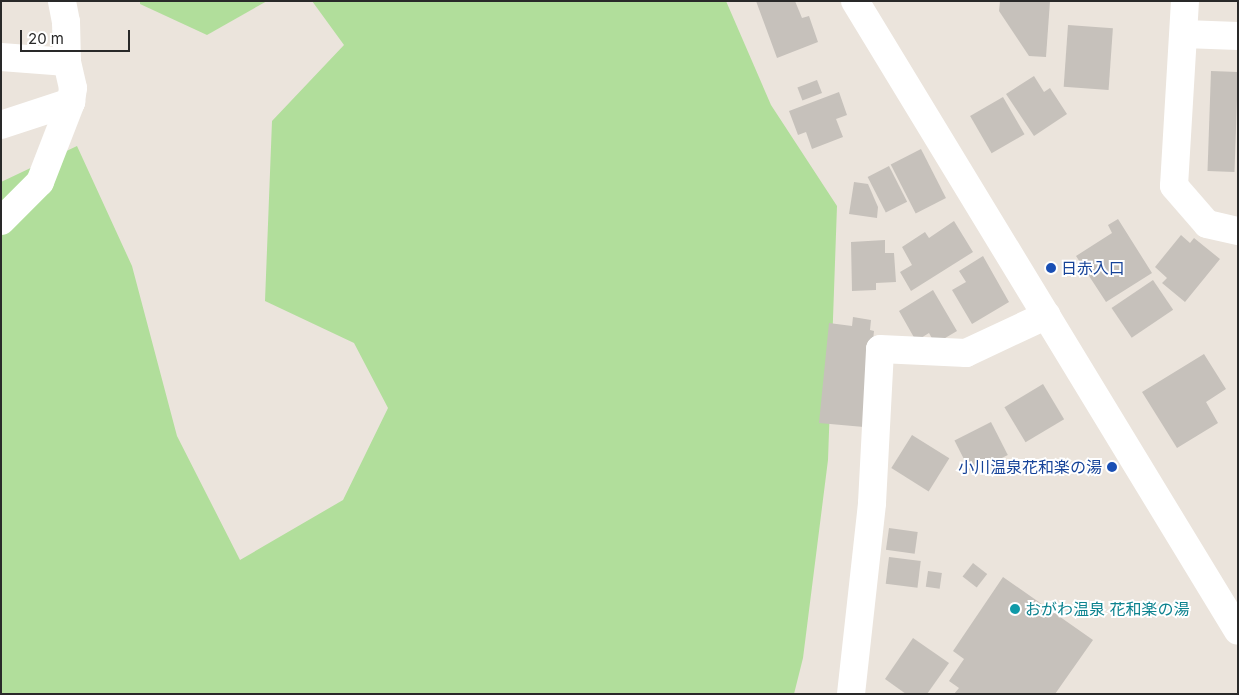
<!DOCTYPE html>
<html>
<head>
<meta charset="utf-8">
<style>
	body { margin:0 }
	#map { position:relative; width:1239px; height:695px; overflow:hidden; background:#ebe4dc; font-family:Inter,"Noto Sans JP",sans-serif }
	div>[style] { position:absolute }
	.green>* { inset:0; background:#b1de9b }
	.building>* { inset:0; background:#c6c1bb; transform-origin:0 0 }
	.minor>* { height:28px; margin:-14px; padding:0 14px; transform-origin:14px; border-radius:14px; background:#fff }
	.dots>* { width:14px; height:14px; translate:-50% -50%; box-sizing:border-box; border:2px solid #fff; border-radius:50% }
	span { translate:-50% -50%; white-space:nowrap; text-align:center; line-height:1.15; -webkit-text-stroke:4px #fff; paint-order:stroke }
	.transit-label { font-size:16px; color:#164399 }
	.left { translate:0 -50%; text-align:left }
	.right { translate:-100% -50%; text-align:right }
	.culture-label { font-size:16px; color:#0d838f }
	.frame { position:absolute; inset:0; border:2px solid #292929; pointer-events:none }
	.scale { position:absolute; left:20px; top:30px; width:110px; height:22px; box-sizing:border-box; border:2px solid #292929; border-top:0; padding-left:6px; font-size:15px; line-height:18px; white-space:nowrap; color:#292929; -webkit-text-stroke:4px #fff; paint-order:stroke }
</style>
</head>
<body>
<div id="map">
	<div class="green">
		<i style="clip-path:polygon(140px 1px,267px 1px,207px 35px,140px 4px)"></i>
		<i style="clip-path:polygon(312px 1px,726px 1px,771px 105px,837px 206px,828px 460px,803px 658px,794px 694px,1px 694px,1px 182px,77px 146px,132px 266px,177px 436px,240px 560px,343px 500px,388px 408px,354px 343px,265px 301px,272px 121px,344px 45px)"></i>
	</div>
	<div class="building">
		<i style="clip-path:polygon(756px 1px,795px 1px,802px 18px,809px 16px,818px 42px,777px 58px)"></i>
		<i style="clip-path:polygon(1000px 1px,1050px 1px,1046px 57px,1029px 56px,999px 11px)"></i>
		<i style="left:1068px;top:25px;width:45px;height:62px;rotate:4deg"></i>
		<i style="left:1211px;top:71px;width:27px;height:100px;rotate:2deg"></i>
		<i style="clip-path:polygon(1034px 76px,1044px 92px,1050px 88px,1067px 114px,1034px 136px,1006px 94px)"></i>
		<i style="left:817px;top:80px;width:14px;height:21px;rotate:69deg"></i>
		<i style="clip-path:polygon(839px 92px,847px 115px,836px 119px,843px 137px,812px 149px,806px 132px,798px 135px,789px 111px)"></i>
		<i style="left:1003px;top:97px;width:43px;height:38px;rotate:60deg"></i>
		<i style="left:921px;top:149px;width:55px;height:34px;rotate:63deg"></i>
		<i style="left:889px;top:166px;width:40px;height:24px;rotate:63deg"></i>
		<i style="clip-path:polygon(854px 182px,868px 184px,878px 207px,877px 218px,849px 214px)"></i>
		<i style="clip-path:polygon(1118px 219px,1152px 273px,1106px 302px,1076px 256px,1112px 233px,1108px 225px)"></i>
		<i style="clip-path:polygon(954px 221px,973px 252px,911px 291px,900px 272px,912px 265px,902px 247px,925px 232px,929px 238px)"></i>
		<i style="clip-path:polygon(1181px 235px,1190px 243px,1194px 238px,1220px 259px,1185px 302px,1162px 283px,1167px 278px,1155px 267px)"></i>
		<i style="clip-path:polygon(885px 240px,885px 253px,894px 253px,896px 282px,876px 283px,876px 290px,852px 291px,851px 242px)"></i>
		<i style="clip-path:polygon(983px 256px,1009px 302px,972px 324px,952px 290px,966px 282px,959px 271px)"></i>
		<i style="left:1153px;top:280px;width:36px;height:50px;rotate:56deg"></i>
		<i style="clip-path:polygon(933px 290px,957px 331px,935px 344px,929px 333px,916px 341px,899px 311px)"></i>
		<i style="clip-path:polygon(853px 317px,871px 320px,870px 330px,874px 331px,864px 427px,819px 423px,829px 323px,852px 326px)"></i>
		<i style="clip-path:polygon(1204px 354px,1226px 389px,1206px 402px,1218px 423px,1177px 448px,1142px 392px)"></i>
		<i style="left:1043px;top:384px;width:41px;height:45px;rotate:59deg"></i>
		<i style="left:991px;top:422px;width:37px;height:41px;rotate:63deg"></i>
		<i style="left:912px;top:435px;width:44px;height:39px;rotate:32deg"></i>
		<i style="left:889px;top:528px;width:29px;height:22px;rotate:8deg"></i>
		<i style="left:889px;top:557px;width:32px;height:27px;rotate:7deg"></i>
		<i style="left:973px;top:563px;width:18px;height:17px;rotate:38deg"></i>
		<i style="left:928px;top:571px;width:14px;height:16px;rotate:8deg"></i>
		<i style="clip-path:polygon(1003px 577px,1093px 640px,1055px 694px,954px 694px,959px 688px,949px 681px,964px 659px,953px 651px)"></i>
		<i style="clip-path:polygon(913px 638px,949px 663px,927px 694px,906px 694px,885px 679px)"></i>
	</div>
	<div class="minor">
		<i style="left:855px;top:1px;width:737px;rotate:58.7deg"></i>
		<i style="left:1185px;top:1px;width:185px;rotate:93.4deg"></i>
		<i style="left:1174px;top:186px;width:50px;rotate:49deg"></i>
		<i style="left:1207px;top:224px;width:32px;rotate:13deg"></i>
		<i style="left:1184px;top:34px;width:54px;rotate:2.1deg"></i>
		<i style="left:1px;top:57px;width:66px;rotate:4.3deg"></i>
		<i style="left:1px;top:125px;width:74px;rotate:-18.2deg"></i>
		<i style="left:1px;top:221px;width:55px;rotate:-45deg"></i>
		<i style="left:40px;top:182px;width:86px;rotate:-68.8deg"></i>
		<i style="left:71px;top:102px;width:14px;rotate:-82deg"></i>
		<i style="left:73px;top:88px;width:27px;rotate:-103deg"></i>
		<i style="left:67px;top:62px;width:40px;rotate:-91.4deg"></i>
		<i style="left:66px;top:22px;width:21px;rotate:-101deg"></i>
		<i style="left:851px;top:694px;width:192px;rotate:-83.7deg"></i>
		<i style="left:872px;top:503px;width:154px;rotate:-87deg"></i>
		<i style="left:880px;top:349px;width:86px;rotate:2.7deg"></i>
		<i style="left:966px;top:353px;width:89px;rotate:-25.1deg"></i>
	</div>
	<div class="dots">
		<i style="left:1051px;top:268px;background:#1a4fb4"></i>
		<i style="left:1112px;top:467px;background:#1a4fb4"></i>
		<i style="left:1015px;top:609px;background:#0f9aa8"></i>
	</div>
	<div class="transit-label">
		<span class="left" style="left:1061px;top:268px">日赤入口</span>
		<span class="right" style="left:1102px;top:467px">小川温泉花和楽の湯</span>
	</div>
	<div class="culture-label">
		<span class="left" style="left:1025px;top:609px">おがわ温泉 花和楽の湯</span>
	</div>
	<div class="frame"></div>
	<div class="scale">20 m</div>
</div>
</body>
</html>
